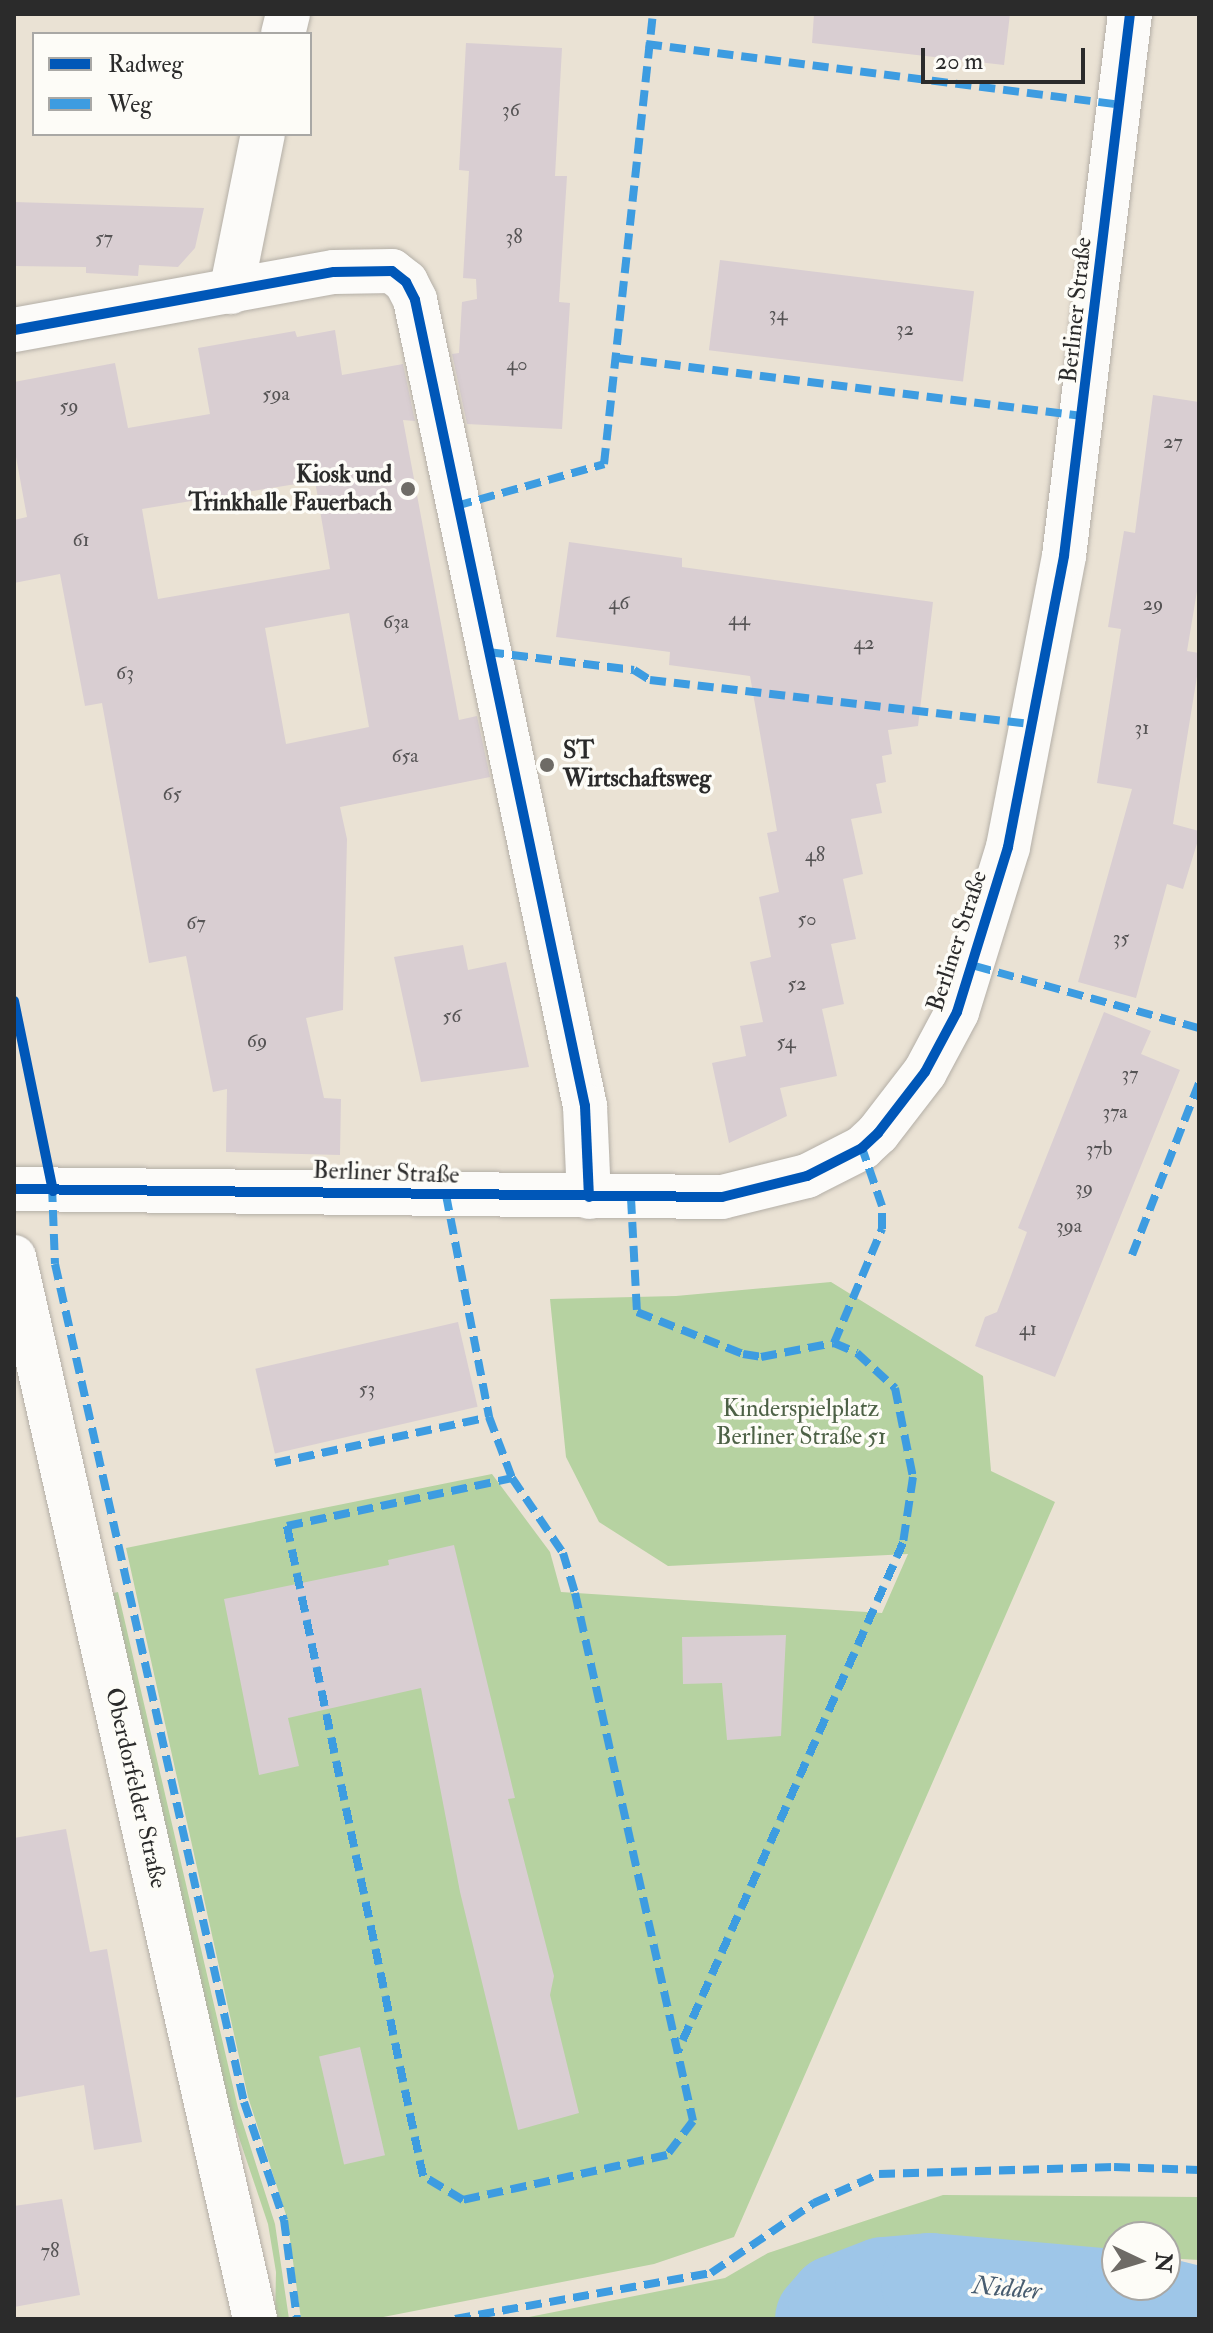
<!DOCTYPE html>
<html>
<head>
<meta charset="utf-8">
<style>
	body { margin:0 }
	#map { position:relative; width:1213px; height:2333px; overflow:hidden; background:#eae2d4; font-family:"IM FELL Double Pica",serif }
	div>[style] { position:absolute }
	.green>* { inset:0; background:#b6d2a1 }
	.river>* { height:98px; margin:-49px; padding:0 49px; transform-origin:49px; border-radius:49px; background:#9ec6e8 }
	.building>* { inset:0; background:#d9ced2; transform-origin:0 0 }
	.roads { filter:drop-shadow(0 0 2px #b4afa7) drop-shadow(0 0 2px #b4afa7) }
	.minor>* { height:44px; margin:-22px; padding:0 22px; transform-origin:22px; border-radius:22px; background:#fcfbf9 }
	.quiet>* { height:8px; margin-top:-4px; transform-origin:0; background:repeating-linear-gradient(90deg,#3d9ce1 0 16px,transparent 0 24px) }
	.cycleway>* { height:10px; margin:-5px; padding:0 5px; transform-origin:5px; border-radius:5px; background:#0057b8 }
	.dots>* { width:22px; height:22px; translate:-50% -50%; box-sizing:border-box; border:4px solid #fdfcf7; border-radius:50% }
	span { translate:-50% -50%; white-space:nowrap; text-align:center; line-height:1.15; -webkit-text-stroke:7px #fdfcf7; paint-order:stroke }
	.number-label { font-size:20px; color:#565455 }
	.number-label span { -webkit-text-stroke-width:0 }
	.street-label { font-size:24px; color:#2b2b2b }
	.poi-label { font-size:24px; color:#2b2b2b; font-weight:700 }
	.right { translate:-100% -50%; text-align:right }
	.left { translate:0 -50%; text-align:left }
	.park-label { font-size:24px; color:#4d6146 }
	.water-label { font-size:26px; color:#485d70; font-style:italic }
	.frame { position:absolute; inset:0; border:16px solid #2b2b2b; pointer-events:none }
	.legend { position:absolute; left:32px; top:32px; width:280px; height:104px; box-sizing:border-box; background:#fdfcf7; border:2px solid #a9a8a5; margin:0; padding:10px 14px; list-style:none; font-size:24px; color:#2b2b2b }
	.legend li { display:flex; align-items:center; gap:16px; height:40px }
	.legend b { width:40px; border:2px solid #a9a8a5 }
	.north { position:absolute; left:1101px; top:2221px; width:80px; height:80px; box-sizing:border-box; background:#fdfcf7; border:2px solid #a9a8a5; border-radius:50%; rotate:94deg; font-size:22px; font-weight:700; line-height:32px; text-align:center; color:#2b2b2b }
	.north::after { content:''; display:block; margin:auto; width:28px; height:36px; background:#6e6b66; clip-path:polygon(50% 0,100% 100%,50% 72%,0 100%) }
	.scale { position:absolute; left:921px; top:48px; width:164px; height:36px; box-sizing:border-box; border:4px solid #2b2b2b; border-top:0; padding-left:10px; font-size:24px; line-height:28px; white-space:nowrap; color:#2b2b2b; -webkit-text-stroke:6px #fdfcf7; paint-order:stroke }
</style>
</head>
<body>
<div id="map">
	<div class="green">
		<i style="clip-path:polygon(831px 1282px,983px 1376px,991px 1471px,1055px 1502px,734px 2237px,654px 2264px,373px 2319px,301px 2319px,287px 2218px,248px 2097px,126px 1548px,492px 1474px,550px 1552px,561px 1592px,882px 1613px,908px 1554px,668px 1566px,599px 1522px,566px 1457px,550px 1299px,676px 1296px)"></i>
		<i style="clip-path:polygon(118px 1592px,238px 2108px,275px 2224px,289px 2319px,275px 2319px,276px 2272px,268px 2224px,230px 2111px,109px 1594px)"></i>
		<i style="clip-path:polygon(943px 2195px,1199px 2197px,1199px 2260px,1165px 2258px,1165px 2237px,1117px 2237px,1117px 2257px,858px 2254px,800px 2278px,789px 2319px,519px 2319px,725px 2278px,768px 2253px)"></i>
	</div>
	<div class="river">
		<i style="left:824px;top:2319px;width:20px;rotate:-49deg"></i>
		<i style="left:837px;top:2304px;width:50px;rotate:-21deg"></i>
		<i style="left:884px;top:2286px;width:46px;rotate:-5deg"></i>
		<i style="left:930px;top:2282px;width:206px;rotate:5deg"></i>
		<i style="left:1135px;top:2300px;width:66px;rotate:14deg"></i>
	</div>
	<div class="building">
		<i style="clip-path:polygon(814px 14px,1010px 14px,1004px 65px,812px 43px)"></i>
		<i style="clip-path:polygon(466px 43px,562px 48px,555px 176px,567px 176px,559px 302px,570px 303px,562px 429px,467px 424px,452px 354px,459px 353px,462px 302px,477px 299px,476px 279px,463px 278px,469px 171px,459px 170px)"></i>
		<i style="clip-path:polygon(14px 202px,204px 208px,195px 248px,178px 267px,139px 265px,138px 276px,86px 273px,86px 267px,14px 266px)"></i>
		<i style="left:720px;top:260px;width:256px;height:91px;rotate:7deg"></i>
		<i style="clip-path:polygon(evenodd,335px 330px,342px 375px,403px 364px,415px 421px,403px 420px,459px 720px,477px 716px,490px 777px,340px 807px,347px 839px,343px 1010px,306px 1018px,324px 1098px,341px 1099px,340px 1155px,226px 1152px,227px 1089px,213px 1092px,186px 956px,149px 963px,102px 703px,85px 706px,60px 574px,14px 583px,14px 520px,27px 517px,14px 446px,14px 382px,115px 363px,128px 428px,210px 414px,198px 348px,295px 331px,297px 337px,335px 330px,315px 481px,330px 569px,158px 599px,142px 509px,315px 481px,335px 330px,349px 613px,369px 727px,286px 744px,265px 628px,349px 613px)"></i>
		<i style="clip-path:polygon(1153px 395px,1199px 402px,1199px 579px,1187px 651px,1199px 653px,1199px 664px,1173px 824px,1199px 831px,1199px 837px,1183px 889px,1167px 884px,1136px 998px,1078px 982px,1132px 789px,1097px 783px,1121px 629px,1108px 627px,1124px 531px,1135px 533px)"></i>
		<i style="clip-path:polygon(569px 542px,682px 558px,682px 567px,933px 602px,918px 726px,888px 730px,892px 754px,882px 756px,886px 782px,876px 784px,882px 813px,851px 819px,863px 874px,843px 879px,856px 939px,831px 944px,844px 1004px,822px 1009px,837px 1076px,780px 1088px,787px 1116px,729px 1143px,712px 1063px,746px 1056px,740px 1026px,763px 1022px,750px 962px,771px 957px,759px 897px,779px 892px,767px 833px,777px 831px,750px 676px,669px 665px,670px 652px,556px 637px)"></i>
		<i style="clip-path:polygon(463px 945px,468px 970px,506px 962px,529px 1067px,421px 1082px,394px 957px)"></i>
		<i style="clip-path:polygon(1104px 1012px,1151px 1031px,1141px 1054px,1180px 1070px,1055px 1377px,975px 1346px,985px 1317px,997px 1312px,1010px 1278px,1027px 1232px,1018px 1228px)"></i>
		<i style="left:458px;top:1322px;width:87px;height:208px;rotate:77deg"></i>
		<i style="clip-path:polygon(454px 1545px,515px 1798px,508px 1799px,554px 1976px,550px 1995px,579px 2113px,518px 2130px,460px 1892px,421px 1688px,288px 1718px,299px 1766px,259px 1775px,224px 1599px,389px 1565px,388px 1560px)"></i>
		<i style="clip-path:polygon(786px 1635px,781px 1736px,727px 1740px,722px 1683px,683px 1684px,682px 1637px)"></i>
		<i style="clip-path:polygon(66px 1829px,90px 1952px,107px 1949px,142px 2142px,94px 2150px,84px 2085px,14px 2098px,14px 1838px)"></i>
		<i style="left:360px;top:2047px;width:111px;height:42px;rotate:77deg"></i>
		<i style="clip-path:polygon(62px 2199px,80px 2295px,14px 2307px,14px 2206px)"></i>
	</div>
	<div class="roads">
		<div class="minor">
			<i style="left:283px;top:34px;width:21px;rotate:-76deg"></i>
			<i style="left:231px;top:292px;width:161px;rotate:-78.6deg"></i>
			<i style="left:14px;top:330px;width:325px;rotate:-10.3deg"></i>
			<i style="left:334px;top:272px;width:58px;rotate:-1deg"></i>
			<i style="left:392px;top:271px;width:18px;rotate:38deg"></i>
			<i style="left:406px;top:282px;width:20px;rotate:63deg"></i>
			<i style="left:415px;top:300px;width:824px;rotate:78.09deg"></i>
			<i style="left:585px;top:1106px;width:91px;rotate:87.5deg"></i>
			<i style="left:14px;top:1189px;width:708px;rotate:0.65deg"></i>
			<i style="left:722px;top:1197px;width:88px;rotate:-13.9deg"></i>
			<i style="left:807px;top:1176px;width:62px;rotate:-27deg"></i>
			<i style="left:862px;top:1148px;width:22px;rotate:-43deg"></i>
			<i style="left:878px;top:1133px;width:77px;rotate:-52.4deg"></i>
			<i style="left:925px;top:1072px;width:68px;rotate:-61.9deg"></i>
			<i style="left:957px;top:1012px;width:173px;rotate:-72.8deg"></i>
			<i style="left:1008px;top:847px;width:296px;rotate:-79.1deg"></i>
			<i style="left:1064px;top:556px;width:546px;rotate:-83.06deg"></i>
			<i style="left:14px;top:1257px;width:1089px;rotate:77.21deg"></i>
		</div>
	</div>
	<div class="quiet">
		<i style="left:646px;top:44px;width:477px;rotate:7.3deg"></i>
		<i style="left:617px;top:358px;width:471px;rotate:7.1deg"></i>
		<i style="left:456px;top:506px;width:154px;rotate:-15.8deg"></i>
		<i style="left:604px;top:464px;width:453px;rotate:-83.8deg"></i>
		<i style="left:488px;top:652px;width:147px;rotate:7deg"></i>
		<i style="left:634px;top:670px;width:19px;rotate:32deg"></i>
		<i style="left:650px;top:680px;width:385px;rotate:6.6deg"></i>
		<i style="left:975px;top:966px;width:232px;rotate:15.5deg"></i>
		<i style="left:52px;top:1186px;width:78px;rotate:87.8deg"></i>
		<i style="left:55px;top:1264px;width:859px;rotate:77.29deg"></i>
		<i style="left:244px;top:2102px;width:125px;rotate:71.3deg"></i>
		<i style="left:284px;top:2220px;width:100px;rotate:82.5deg"></i>
		<i style="left:446px;top:1195px;width:226px;rotate:79deg"></i>
		<i style="left:489px;top:1417px;width:65px;rotate:69.3deg"></i>
		<i style="left:512px;top:1478px;width:91px;rotate:55.8deg"></i>
		<i style="left:563px;top:1553px;width:42px;rotate:73.3deg"></i>
		<i style="left:575px;top:1593px;width:541px;rotate:77.4deg"></i>
		<i style="left:693px;top:2121px;width:43px;rotate:127.4deg"></i>
		<i style="left:667px;top:2155px;width:209px;rotate:167.6deg"></i>
		<i style="left:463px;top:2200px;width:47px;rotate:-149deg"></i>
		<i style="left:423px;top:2176px;width:664px;rotate:-101.82deg"></i>
		<i style="left:287px;top:1526px;width:230px;rotate:-12deg"></i>
		<i style="left:631px;top:1198px;width:114px;rotate:87deg"></i>
		<i style="left:637px;top:1312px;width:114px;rotate:21.6deg"></i>
		<i style="left:743px;top:1354px;width:18px;rotate:9deg"></i>
		<i style="left:761px;top:1357px;width:74px;rotate:-10.9deg"></i>
		<i style="left:834px;top:1343px;width:25px;rotate:23deg"></i>
		<i style="left:857px;top:1353px;width:52px;rotate:42.6deg"></i>
		<i style="left:895px;top:1388px;width:91px;rotate:78.6deg"></i>
		<i style="left:913px;top:1477px;width:67px;rotate:98.6deg"></i>
		<i style="left:903px;top:1543px;width:556px;rotate:113.89deg"></i>
		<i style="left:1132px;top:1255px;width:185px;rotate:-68.7deg"></i>
		<i style="left:834px;top:1343px;width:124px;rotate:-67.2deg"></i>
		<i style="left:882px;top:1229px;width:23px;rotate:-90deg"></i>
		<i style="left:882px;top:1206px;width:61px;rotate:-109deg"></i>
		<i style="left:275px;top:1463px;width:219px;rotate:-12.1deg"></i>
		<i style="left:455px;top:2319px;width:260px;rotate:-10.2deg"></i>
		<i style="left:711px;top:2273px;width:125px;rotate:-34.2deg"></i>
		<i style="left:814px;top:2203px;width:71px;rotate:-24deg"></i>
		<i style="left:879px;top:2174px;width:235px;rotate:-1.7deg"></i>
		<i style="left:1114px;top:2167px;width:85px;rotate:2deg"></i>
	</div>
	<div class="cycleway">
		<i style="left:14px;top:330px;width:325px;rotate:-10.3deg"></i>
		<i style="left:334px;top:272px;width:58px;rotate:-1deg"></i>
		<i style="left:392px;top:271px;width:18px;rotate:38deg"></i>
		<i style="left:406px;top:282px;width:20px;rotate:63deg"></i>
		<i style="left:415px;top:300px;width:824px;rotate:78.09deg"></i>
		<i style="left:585px;top:1106px;width:91px;rotate:87.5deg"></i>
		<i style="left:14px;top:1001px;width:194px;rotate:78.4deg"></i>
		<i style="left:14px;top:1189px;width:708px;rotate:0.65deg"></i>
		<i style="left:722px;top:1197px;width:88px;rotate:-13.9deg"></i>
		<i style="left:807px;top:1176px;width:62px;rotate:-27deg"></i>
		<i style="left:862px;top:1148px;width:22px;rotate:-43deg"></i>
		<i style="left:878px;top:1133px;width:77px;rotate:-52.4deg"></i>
		<i style="left:925px;top:1072px;width:68px;rotate:-61.9deg"></i>
		<i style="left:957px;top:1012px;width:173px;rotate:-72.8deg"></i>
		<i style="left:1008px;top:847px;width:296px;rotate:-79.1deg"></i>
		<i style="left:1064px;top:556px;width:546px;rotate:-83.06deg"></i>
	</div>
	<div class="dots">
		<i style="left:408px;top:489px;background:#6e6b66"></i>
		<i style="left:547px;top:765px;background:#6e6b66"></i>
	</div>
	<div class="number-label">
		<span style="left:511px;top:109px">36</span>
		<span style="left:514px;top:236px">38</span>
		<span style="left:104px;top:237px">57</span>
		<span style="left:778px;top:313px">34</span>
		<span style="left:905px;top:328px">32</span>
		<span style="left:517px;top:363px">40</span>
		<span style="left:276px;top:393px">59a</span>
		<span style="left:69px;top:405px">59</span>
		<span style="left:1173px;top:441px">27</span>
		<span style="left:81px;top:539px">61</span>
		<span style="left:619px;top:602px">46</span>
		<span style="left:1153px;top:603px">29</span>
		<span style="left:739px;top:618px">44</span>
		<span style="left:396px;top:621px">63a</span>
		<span style="left:864px;top:642px">42</span>
		<span style="left:125px;top:672px">63</span>
		<span style="left:1142px;top:727px">31</span>
		<span style="left:405px;top:755px">65a</span>
		<span style="left:172px;top:793px">65</span>
		<span style="left:815px;top:854px">48</span>
		<span style="left:807px;top:918px">50</span>
		<span style="left:196px;top:922px">67</span>
		<span style="left:1121px;top:937px">35</span>
		<span style="left:797px;top:983px">52</span>
		<span style="left:452px;top:1015px">56</span>
		<span style="left:257px;top:1040px">69</span>
		<span style="left:786px;top:1041px">54</span>
		<span style="left:1130px;top:1073px">37</span>
		<span style="left:1115px;top:1111px">37a</span>
		<span style="left:1099px;top:1148px">37b</span>
		<span style="left:1084px;top:1187px">39</span>
		<span style="left:1069px;top:1225px">39a</span>
		<span style="left:1028px;top:1328px">41</span>
		<span style="left:367px;top:1388px">53</span>
		<span style="left:50px;top:2250px">78</span>
	</div>
	<div class="street-label">
		<span style="left:1076px;top:310px;rotate:-84deg">Berliner Straße</span>
		<span style="left:957px;top:941px;rotate:-72deg">Berliner Straße</span>
		<span style="left:386px;top:1173px;rotate:2deg">Berliner Straße</span>
		<span style="left:136px;top:1788px;rotate:77deg">Oberdorfelder Straße</span>
	</div>
	<div class="poi-label">
		<span class="right" style="left:392px;top:489px">Kiosk und<br>Trinkhalle Fauerbach</span>
		<span class="left" style="left:563px;top:765px">ST<br>Wirtschaftsweg</span>
	</div>
	<div class="park-label">
		<span style="left:801px;top:1423px">Kinderspielplatz<br>Berliner Straße 51</span>
	</div>
	<div class="water-label">
		<span style="left:1007px;top:2289px;rotate:5deg">Nidder</span>
	</div>
	<div class="frame"></div>
	<ul class="legend">
	<li><b style="height:10px;background:#0057b8"></b>Radweg</li>
	<li><b style="height:10px;background:#3d9ce1"></b>Weg</li>
	</ul>
	<div class="north">N</div>
	<div class="scale">20 m</div>
</div>
</body>
</html>
